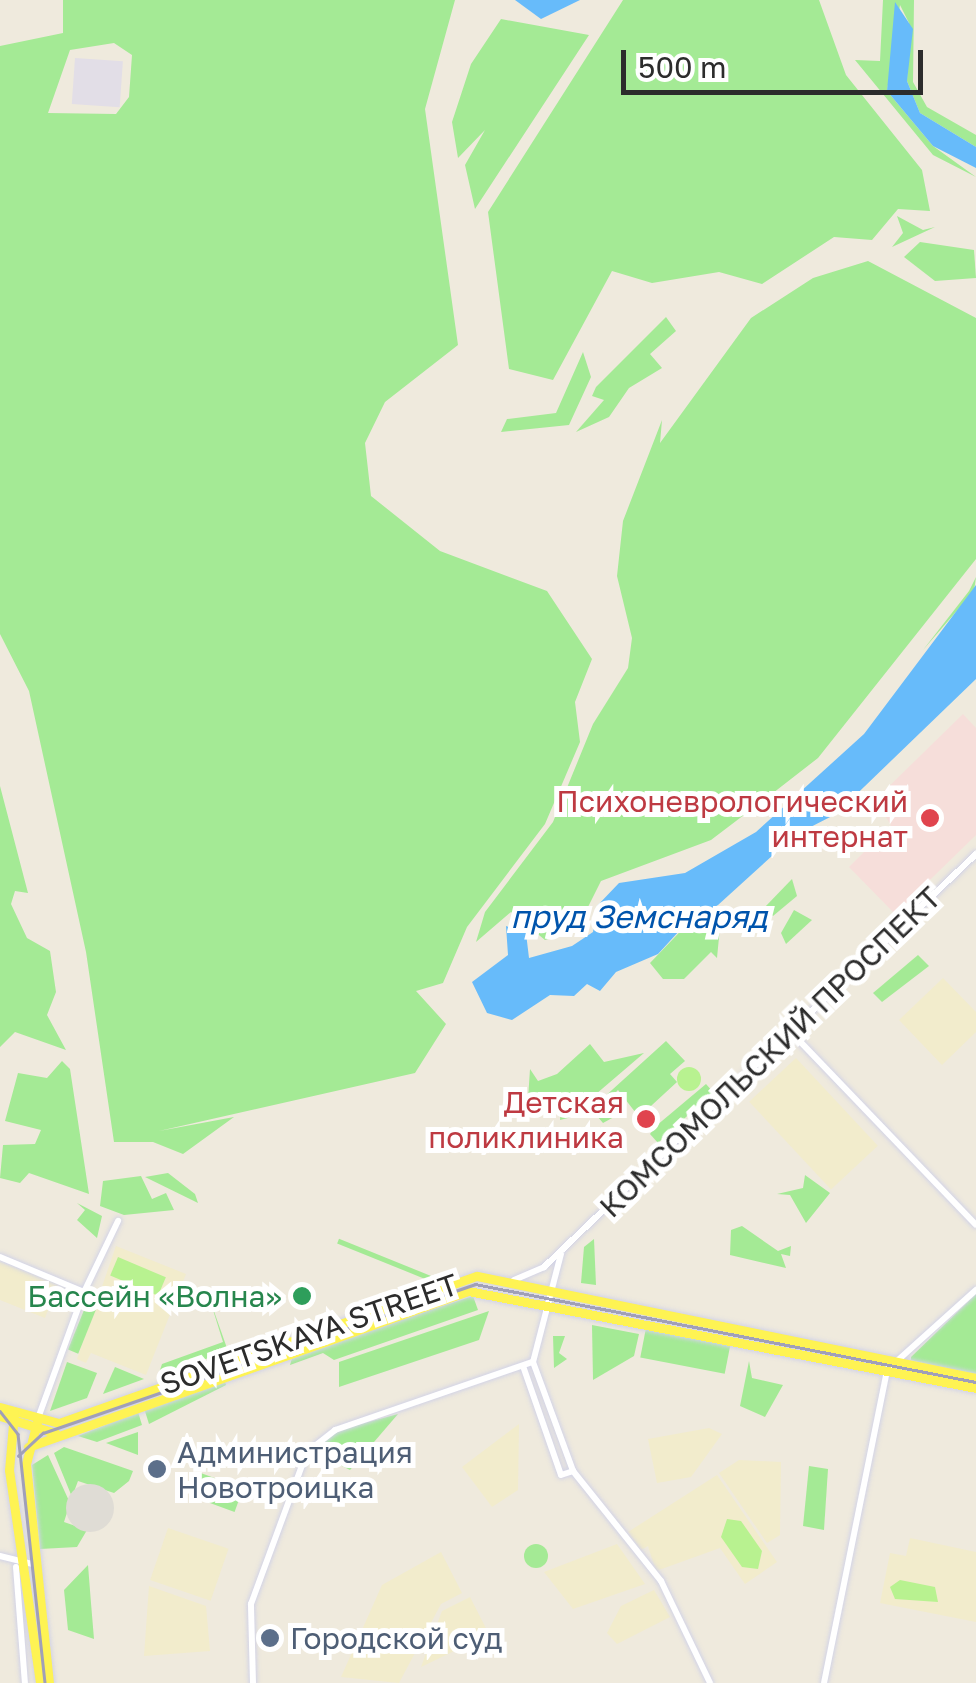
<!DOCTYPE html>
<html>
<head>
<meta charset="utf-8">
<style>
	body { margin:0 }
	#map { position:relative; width:976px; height:1683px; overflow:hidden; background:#efeadd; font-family:"Golos Text",sans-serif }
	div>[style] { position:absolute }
	.industrial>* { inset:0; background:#e2dee7; transform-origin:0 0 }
	.education>* { inset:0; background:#f2eccc; transform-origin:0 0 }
	.medical>* { inset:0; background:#f6deda }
	.green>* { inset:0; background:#a4ea95; transform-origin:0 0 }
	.round { border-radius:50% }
	.pitch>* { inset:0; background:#b8f290; transform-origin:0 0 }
	.plaza>* { inset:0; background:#dfdcd5 }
	.water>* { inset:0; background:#67bbfa }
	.roads { filter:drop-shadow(0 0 2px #d2d3e6) drop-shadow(0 0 2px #d2d3e6) }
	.minor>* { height:6px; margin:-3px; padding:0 3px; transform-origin:3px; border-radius:3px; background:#fff }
	.major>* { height:9px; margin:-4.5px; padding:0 4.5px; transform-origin:4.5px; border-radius:4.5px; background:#fef353 }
	.tram>* { height:2.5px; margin:-1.25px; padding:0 1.25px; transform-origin:1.25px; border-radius:1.25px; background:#a09fb8 }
	.dots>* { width:28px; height:28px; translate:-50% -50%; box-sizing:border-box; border:5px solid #fff; border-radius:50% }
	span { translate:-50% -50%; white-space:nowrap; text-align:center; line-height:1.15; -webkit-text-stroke:10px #fff; paint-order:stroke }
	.health-label { font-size:30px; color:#be3a42 }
	.right { translate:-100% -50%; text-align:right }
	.street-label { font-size:30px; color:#2c2c2c }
	.leisure-label { font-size:30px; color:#27864d }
	.service-label { font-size:30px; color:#4e5e75 }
	.left { translate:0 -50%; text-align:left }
	.water-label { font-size:32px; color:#0054ac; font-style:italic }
	.scale { position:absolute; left:621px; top:50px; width:302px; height:45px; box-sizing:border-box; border:5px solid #2c2c2c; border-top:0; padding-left:12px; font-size:30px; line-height:35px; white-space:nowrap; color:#2c2c2c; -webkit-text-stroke:8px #fff; paint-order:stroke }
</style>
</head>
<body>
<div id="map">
	<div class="industrial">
		<i style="left:75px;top:58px;width:48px;height:46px;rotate:4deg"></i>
	</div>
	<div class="education">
		<i style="clip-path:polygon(943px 978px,976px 1012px,976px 1032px,942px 1065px,899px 1020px)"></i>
		<i style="left:796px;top:1058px;width:120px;height:64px;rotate:47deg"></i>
		<i style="clip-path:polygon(116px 1246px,186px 1274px,146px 1375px,91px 1353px,86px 1363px,77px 1359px)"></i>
		<i style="clip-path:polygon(0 1262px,58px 1284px,45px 1318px,0 1300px)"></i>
		<i style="clip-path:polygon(519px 1424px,518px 1490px,492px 1507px,462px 1467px)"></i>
		<i style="clip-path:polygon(709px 1428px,722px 1434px,691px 1477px,657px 1483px,648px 1439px)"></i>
		<i style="clip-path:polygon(739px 1460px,781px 1462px,780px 1535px,767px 1543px,719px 1473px)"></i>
		<i style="clip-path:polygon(717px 1475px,777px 1562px,745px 1584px,720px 1548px,656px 1571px,648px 1546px,641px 1550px,628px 1532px)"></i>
		<i style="left:168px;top:1528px;width:64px;height:55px;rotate:19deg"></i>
		<i style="clip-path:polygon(910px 1538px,976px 1552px,976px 1622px,880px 1603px,890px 1553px,906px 1556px)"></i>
		<i style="clip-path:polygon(617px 1544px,645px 1584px,573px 1609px,544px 1572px)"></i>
		<i style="clip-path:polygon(441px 1552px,462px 1593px,441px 1604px,399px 1683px,341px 1677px,382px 1585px)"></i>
		<i style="clip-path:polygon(149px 1586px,206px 1606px,210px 1651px,144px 1656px)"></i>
		<i style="clip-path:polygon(654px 1590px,670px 1617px,617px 1644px,607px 1633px,621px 1606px)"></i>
		<i style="clip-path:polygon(470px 1597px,493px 1642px,480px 1649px,475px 1641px,421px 1667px,442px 1611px)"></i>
	</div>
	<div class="medical">
		<i style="clip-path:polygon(963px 714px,976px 728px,976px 835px,895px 914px,849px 867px,891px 825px,875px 800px)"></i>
	</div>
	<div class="green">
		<i style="clip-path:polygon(evenodd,63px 0,455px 0,425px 109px,458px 345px,385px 402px,365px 443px,371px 496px,440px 551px,547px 591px,592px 659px,575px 702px,580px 742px,545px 824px,467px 927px,443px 983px,416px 991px,446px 1024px,415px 1073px,159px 1131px,234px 1117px,183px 1154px,153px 1142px,114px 1142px,86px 952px,29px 691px,0 634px,0 46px,63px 33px,63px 0,114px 43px,132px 55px,129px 97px,116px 114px,48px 113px,70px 50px,114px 43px)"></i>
		<i style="clip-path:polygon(623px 0,819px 0,846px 75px,922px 170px,930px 211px,898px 209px,872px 240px,834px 237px,762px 284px,719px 272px,652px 283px,612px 271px,553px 380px,509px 369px,488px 212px)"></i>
		<i style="clip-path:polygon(883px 0,914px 0,913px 82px,927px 107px,976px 135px,976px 147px,920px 113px,907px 81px,909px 23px,900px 5px,887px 91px,933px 146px,976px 177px,933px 155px,855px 60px,880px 61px)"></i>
		<i style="clip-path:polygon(501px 19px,589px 35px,475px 209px,465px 165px,485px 130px,458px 158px,452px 122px,471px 64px)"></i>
		<i style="clip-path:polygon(897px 216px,923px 230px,935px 227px,892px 247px,903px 233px)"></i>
		<i style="clip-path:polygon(920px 242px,974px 250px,976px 278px,935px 281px,904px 257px)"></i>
		<i style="clip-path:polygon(868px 261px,976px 318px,976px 559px,818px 758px,773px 793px,711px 840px,601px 881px,577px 929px,545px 940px,511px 912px,476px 942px,485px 912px,553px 822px,593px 724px,628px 668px,632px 638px,617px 576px,623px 521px,662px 420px,660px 443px,751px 318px,813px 278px)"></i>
		<i style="clip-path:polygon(666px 317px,676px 331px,650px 354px,662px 368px,629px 388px,609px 417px,576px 432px,604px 400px,592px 396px,596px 387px)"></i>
		<i style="clip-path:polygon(583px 352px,591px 377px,569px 425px,501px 432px,507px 419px,556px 413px)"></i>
		<i style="clip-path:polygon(976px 577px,974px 591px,923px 650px,969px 591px)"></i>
		<i style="clip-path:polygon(0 786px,28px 893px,15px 891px,11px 904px,27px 938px,50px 951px,56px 992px,47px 1015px,66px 1050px,15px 1032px,0 1047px)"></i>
		<i style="clip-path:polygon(792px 879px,797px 896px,773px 916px,764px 908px)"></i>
		<i style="clip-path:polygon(794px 910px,812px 920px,786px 944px,781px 933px)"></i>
		<i style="clip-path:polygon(697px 914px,720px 927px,717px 958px,711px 952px,684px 979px,663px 979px,650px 963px)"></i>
		<i style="clip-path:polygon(918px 955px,929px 966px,882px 1002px,873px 993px)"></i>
		<i style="clip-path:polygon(666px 1041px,685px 1061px,670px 1074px,677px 1082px,639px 1117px,618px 1090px,612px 1096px,625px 1111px,603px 1123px,591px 1109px)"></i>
		<i style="clip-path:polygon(590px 1044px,604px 1062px,644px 1053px,568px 1118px,560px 1120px,562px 1095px,528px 1099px,530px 1069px,538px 1081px,557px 1074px)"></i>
		<i style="clip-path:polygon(62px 1061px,70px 1069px,89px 1194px,29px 1173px,20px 1183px,0 1178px,3px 1145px,35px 1144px,41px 1130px,5px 1121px,18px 1073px,47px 1078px)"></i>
		<i style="clip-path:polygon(706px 1084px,713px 1092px,658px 1143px,650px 1134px,656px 1126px)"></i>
		<i style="clip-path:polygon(168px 1173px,195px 1194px,198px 1203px,145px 1177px)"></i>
		<i style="clip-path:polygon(805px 1175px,830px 1193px,806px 1223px,790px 1195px,777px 1194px,803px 1188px)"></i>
		<i style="clip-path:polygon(141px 1176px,152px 1199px,166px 1193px,174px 1210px,124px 1215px,100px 1206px,103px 1181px)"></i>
		<i style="clip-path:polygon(77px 1203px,102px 1216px,97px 1238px,77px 1220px,85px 1210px)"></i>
		<i style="clip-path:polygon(742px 1226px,778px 1251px,791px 1246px,790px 1256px,781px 1254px,786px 1268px,730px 1255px,731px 1230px)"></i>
		<i style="clip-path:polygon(594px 1239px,596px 1285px,581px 1283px,584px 1247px)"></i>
		<i style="left:441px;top:1280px;width:5px;height:110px;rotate:112deg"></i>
		<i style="clip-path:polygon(976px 1294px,976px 1376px,911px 1360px,911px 1357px)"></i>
		<i style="clip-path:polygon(473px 1296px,478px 1310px,334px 1360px,323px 1353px,290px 1365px,293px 1355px)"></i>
		<i style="clip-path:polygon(209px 1297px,228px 1351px,158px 1376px,162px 1364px,223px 1342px)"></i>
		<i style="left:86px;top:1305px;width:11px;height:48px;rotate:22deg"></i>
		<i style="clip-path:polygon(489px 1311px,479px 1340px,339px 1387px,339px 1362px)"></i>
		<i style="clip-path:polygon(592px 1325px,639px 1334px,634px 1356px,593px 1380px)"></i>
		<i style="left:646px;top:1328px;width:86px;height:30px;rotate:11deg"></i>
		<i style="clip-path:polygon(553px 1336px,565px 1336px,559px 1353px,567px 1359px,554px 1368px)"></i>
		<i style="clip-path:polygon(749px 1361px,752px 1378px,783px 1385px,765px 1417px,740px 1406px)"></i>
		<i style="clip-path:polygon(67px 1362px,97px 1373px,87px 1398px,50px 1411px)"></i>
		<i style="clip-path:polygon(115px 1367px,144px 1379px,103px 1394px)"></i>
		<i style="clip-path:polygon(224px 1379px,226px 1385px,149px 1424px,144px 1408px)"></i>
		<i style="clip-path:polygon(138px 1412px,142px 1425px,97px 1442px,78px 1436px)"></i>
		<i style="clip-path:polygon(398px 1414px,350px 1470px,310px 1450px,335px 1431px)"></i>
		<i style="clip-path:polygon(138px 1432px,138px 1455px,106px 1443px)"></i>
		<i style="clip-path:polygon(64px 1447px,133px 1471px,129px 1481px,114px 1493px,78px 1481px,72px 1497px,54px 1453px)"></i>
		<i style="clip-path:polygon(48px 1455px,70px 1503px,64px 1522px,87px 1530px,77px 1547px,40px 1549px,32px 1465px)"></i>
		<i style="clip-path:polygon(809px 1466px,828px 1469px,824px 1530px,803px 1526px)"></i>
		<i style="left:198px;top:1472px;width:48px;height:25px;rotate:20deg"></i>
		<i class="round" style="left:524px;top:1544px;width:24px;height:24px"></i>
		<i style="clip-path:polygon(88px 1565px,91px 1603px,94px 1639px,68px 1630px,64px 1590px)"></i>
	</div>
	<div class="pitch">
		<i class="round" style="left:677px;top:1067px;width:24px;height:24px"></i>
		<i style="left:118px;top:1257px;width:52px;height:20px;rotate:23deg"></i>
		<i style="clip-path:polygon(727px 1519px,741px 1521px,762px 1551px,758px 1569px,742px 1567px,721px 1537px)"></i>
		<i style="clip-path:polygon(900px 1580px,935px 1587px,938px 1602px,895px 1599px,890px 1587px)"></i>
	</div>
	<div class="plaza">
		<i class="round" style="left:66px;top:1484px;width:48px;height:48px"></i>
	</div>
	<div class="water">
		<i style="clip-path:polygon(515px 0,580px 0,541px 19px)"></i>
		<i style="clip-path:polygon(895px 2px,913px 29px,907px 81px,920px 113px,976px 147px,976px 168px,933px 146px,887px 91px)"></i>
		<i style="clip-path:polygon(976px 585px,976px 679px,836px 814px,795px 835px,718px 905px,702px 914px,688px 908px,691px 918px,658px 954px,616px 972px,600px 991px,587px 984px,574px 996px,550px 995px,512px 1020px,487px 1013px,472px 982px,508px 955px,506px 926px,526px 933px,529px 958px,572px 946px,593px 932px,597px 906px,619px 883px,685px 873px,756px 832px,864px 734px)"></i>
	</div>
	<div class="roads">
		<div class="minor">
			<i style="left:791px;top:1032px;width:267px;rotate:46.2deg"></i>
			<i style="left:0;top:1257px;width:91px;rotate:22.6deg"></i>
			<i style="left:514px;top:1280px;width:33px;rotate:-23deg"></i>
			<i style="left:544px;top:1267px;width:598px;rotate:-43.71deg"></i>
			<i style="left:84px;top:1292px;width:79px;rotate:-64.4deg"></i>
			<i style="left:533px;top:1362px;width:116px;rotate:69.8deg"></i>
			<i style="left:573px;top:1471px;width:141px;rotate:51.3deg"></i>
			<i style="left:661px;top:1581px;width:113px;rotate:64.3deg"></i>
			<i style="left:523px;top:1366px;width:115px;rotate:70.8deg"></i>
			<i style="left:561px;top:1475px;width:13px;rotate:-18deg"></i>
			<i style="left:37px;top:1421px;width:137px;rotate:-70deg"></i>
			<i style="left:0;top:1556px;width:37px;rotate:14deg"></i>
			<i style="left:16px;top:1567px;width:116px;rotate:85.6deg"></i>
			<i style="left:253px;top:1683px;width:79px;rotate:-91.5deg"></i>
			<i style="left:251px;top:1604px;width:162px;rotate:-69.8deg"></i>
			<i style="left:307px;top:1452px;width:36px;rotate:-38deg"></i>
			<i style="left:335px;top:1430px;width:209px;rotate:-19deg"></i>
			<i style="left:533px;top:1362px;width:112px;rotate:-75.5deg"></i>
			<i style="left:824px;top:1683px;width:319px;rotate:-78.6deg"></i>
			<i style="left:887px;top:1370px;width:120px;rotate:-42deg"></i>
		</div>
		<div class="major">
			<i style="left:0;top:1407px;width:61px;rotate:15.2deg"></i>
			<i style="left:59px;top:1423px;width:443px;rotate:-19.4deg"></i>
			<i style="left:477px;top:1276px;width:509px;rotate:11.55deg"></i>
			<i style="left:14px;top:1413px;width:57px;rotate:95deg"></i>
			<i style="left:9px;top:1470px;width:215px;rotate:81.7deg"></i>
			<i style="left:0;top:1416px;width:58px;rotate:17.2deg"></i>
			<i style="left:37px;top:1422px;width:43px;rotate:104.7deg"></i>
			<i style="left:26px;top:1464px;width:220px;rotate:84deg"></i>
			<i style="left:28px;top:1447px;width:467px;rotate:-19.5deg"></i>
			<i style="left:468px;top:1291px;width:517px;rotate:10.81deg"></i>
		</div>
	</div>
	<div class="tram">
		<i style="left:0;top:1411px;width:29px;rotate:52deg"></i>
		<i style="left:18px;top:1434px;width:250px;rotate:83.8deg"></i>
		<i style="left:18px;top:1456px;width:34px;rotate:-43deg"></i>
		<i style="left:43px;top:1433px;width:457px;rotate:-19deg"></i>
		<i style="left:475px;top:1284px;width:510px;rotate:11.07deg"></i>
	</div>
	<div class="dots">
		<i style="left:930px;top:818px;background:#e0444e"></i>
		<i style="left:646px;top:1119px;background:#e0444e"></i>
		<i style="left:302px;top:1296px;background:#2e9e5b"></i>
		<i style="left:157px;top:1469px;background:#5c6f8a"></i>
		<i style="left:270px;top:1638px;background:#5c6f8a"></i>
	</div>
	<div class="health-label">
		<span class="right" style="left:908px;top:818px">Психоневрологический<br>интернат</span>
		<span class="right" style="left:624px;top:1119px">Детская<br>поликлиника</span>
	</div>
	<div class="street-label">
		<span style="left:770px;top:1052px;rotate:-44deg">КОМСОМОЛЬСКИЙ ПРОСПЕКТ</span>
		<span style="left:309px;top:1334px;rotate:-19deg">SOVETSKAYA STREET</span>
	</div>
	<div class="leisure-label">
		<span class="right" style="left:282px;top:1296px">Бассейн «Волна»</span>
	</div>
	<div class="service-label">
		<span class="left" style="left:177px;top:1469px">Администрация<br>Новотроицка</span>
		<span class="left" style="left:290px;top:1638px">Городской суд</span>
	</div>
	<div class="water-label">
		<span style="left:639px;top:916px">пруд Земснаряд</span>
	</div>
	<div class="scale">500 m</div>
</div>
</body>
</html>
